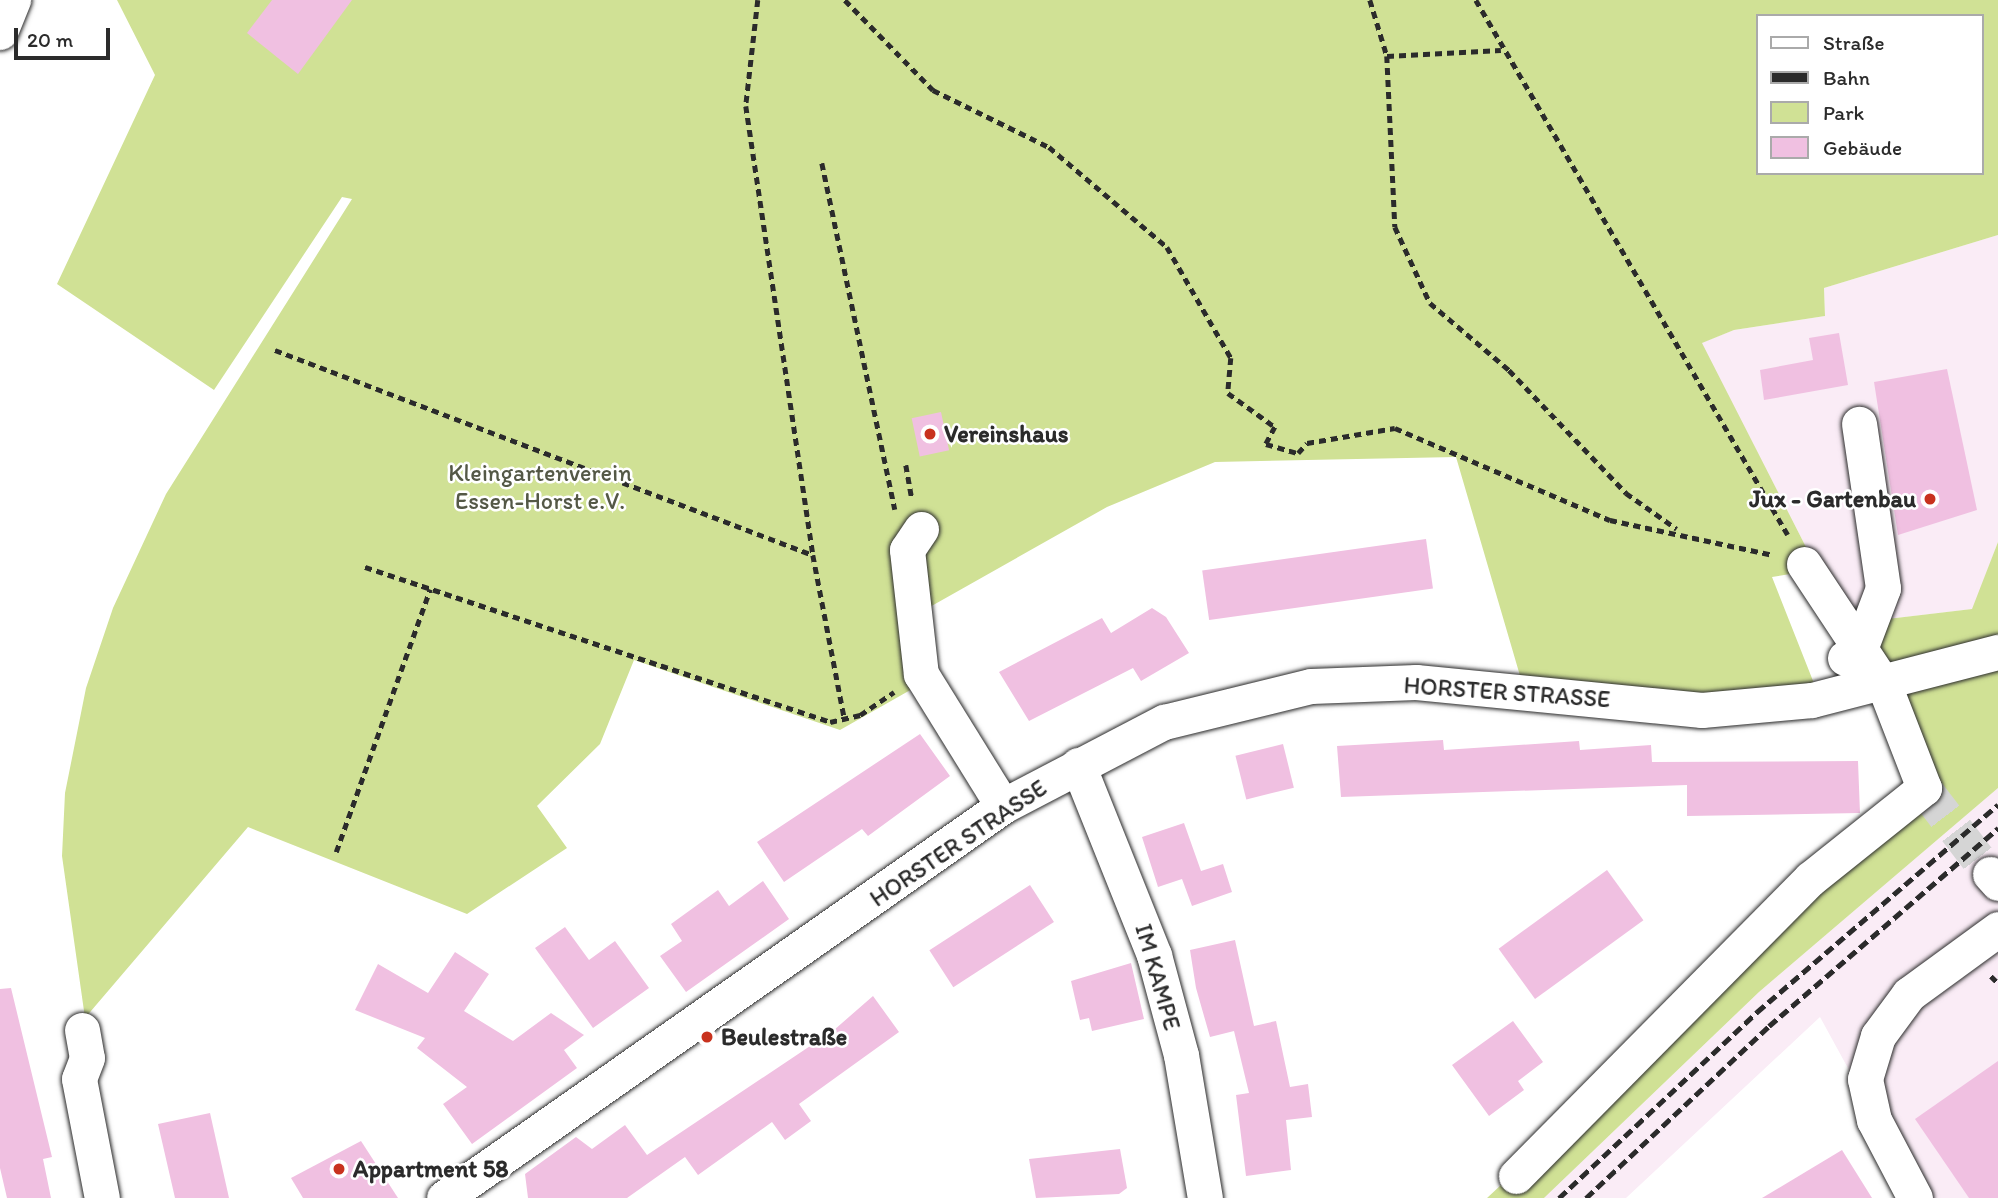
<!DOCTYPE html>
<html>
<head>
<meta charset="utf-8">
<style>
	body { margin:0 }
	#map { position:relative; width:1998px; height:1198px; overflow:hidden; background:#fff; font-family:Itim,sans-serif }
	div>[style] { position:absolute }
	.built>* { inset:0; background:#faecf6 }
	.green>* { inset:0; background:#d0e195 }
	.building>* { inset:0; background:#f0c0e1; transform-origin:0 0 }
	.minor-tunnel>* { height:35px; margin-top:-17.5px; transform-origin:0; background:repeating-linear-gradient(90deg,#d5d5d5 0 35px,transparent 0 53px) }
	.path>* { height:4.5px; margin-top:-2.25px; transform-origin:0; background:repeating-linear-gradient(90deg,#2b2b2b 0 7px,transparent 0 12px) }
	.roads { filter:drop-shadow(0 0 2px #2b2b2b) drop-shadow(0 0 2px #2b2b2b) }
	.minor>* { height:35px; margin:-17.5px; padding:0 17.5px; transform-origin:17.5px; border-radius:17.5px; background:#fff }
	.rail>* { height:5px; margin-top:-2.5px; transform-origin:0; background:repeating-linear-gradient(90deg,#2b2b2b 0 10px,transparent 0 15px) }
	.dots>* { width:19px; height:19px; translate:-50% -50%; box-sizing:border-box; border:4px solid #fff; border-radius:50% }
	span { translate:-50% -50%; white-space:nowrap; text-align:center; line-height:1.15; -webkit-text-stroke:5px #fff; paint-order:stroke }
	.poi-label { font-size:24px; color:#2b2b2b; font-weight:700 }
	.left { translate:0 -50%; text-align:left }
	.right { translate:-100% -50%; text-align:right }
	.park-label { font-size:24px; color:#545846 }
	.street-label { font-size:24px; color:#2b2b2b }
	.legend { position:absolute; left:1756px; top:14px; width:228px; height:161px; box-sizing:border-box; background:#fff; border:2px solid #aaa; margin:0; padding:9px 12px; list-style:none; font-size:21px; color:#2b2b2b }
	.legend li { display:flex; align-items:center; gap:14px; height:35px }
	.legend b { width:35px; border:2px solid #aaa }
	.scale { position:absolute; left:14px; top:28px; width:96px; height:32px; box-sizing:border-box; border:4px solid #2b2b2b; border-top:0; padding-left:9px; font-size:21px; line-height:24px; white-space:nowrap; color:#2b2b2b; -webkit-text-stroke:5px #fff; paint-order:stroke }
</style>
</head>
<body>
<div id="map">
	<div class="built">
		<i style="clip-path:polygon(1998px 235px,1998px 542px,1973px 609px,1879px 620px,1841px 599px,1809px 553px,1701px 343px,1734px 330px,1825px 316px,1824px 288px)"></i>
		<i style="clip-path:polygon(1998px 788px,1998px 1198px,1919px 1198px,1820px 1017px,1626px 1198px,1544px 1198px,1759px 992px)"></i>
	</div>
	<div class="green">
		<i style="clip-path:polygon(evenodd,117px 0,1998px 0,1998px 235px,1824px 288px,1825px 316px,1734px 330px,1702px 343px,1809px 553px,1790px 574px,1772px 577px,1817px 691px,1811px 699px,1523px 686px,1456px 457px,1215px 462px,1107px 507px,928px 608px,935px 676px,840px 730px,634px 660px,600px 744px,537px 806px,567px 848px,467px 914px,248px 827px,85px 1018px,62px 856px,65px 793px,86px 688px,113px 608px,166px 494px,352px 199px,342px 197px,214px 390px,57px 284px,155px 75px,117px 0,1758px 16px,1982px 16px,1982px 173px,1758px 173px,1758px 16px)"></i>
		<i style="clip-path:polygon(1998px 542px,1998px 788px,1759px 992px,1544px 1198px,1487px 1198px,1926px 789px,1877px 690px,1879px 620px,1972px 609px)"></i>
	</div>
	<div class="building">
		<i style="clip-path:polygon(272px 0,352px 0,298px 74px,247px 33px)"></i>
		<i style="clip-path:polygon(1839px 333px,1848px 385px,1764px 400px,1760px 370px,1813px 360px,1809px 338px)"></i>
		<i style="clip-path:polygon(1947px 369px,1977px 510px,1898px 535px,1874px 382px)"></i>
		<i style="left:941px;top:412px;width:39px;height:30px;rotate:78deg"></i>
		<i style="left:1426px;top:539px;width:50px;height:226px;rotate:82deg"></i>
		<i style="clip-path:polygon(1152px 608px,1166px 617px,1189px 653px,1141px 681px,1133px 668px,1029px 721px,999px 672px,1102px 618px,1111px 633px)"></i>
		<i style="clip-path:polygon(920px 734px,950px 776px,868px 836px,862px 829px,784px 882px,757px 842px)"></i>
		<i style="clip-path:polygon(1443px 740px,1444px 750px,1579px 741px,1580px 750px,1651px 745px,1652px 762px,1858px 761px,1860px 813px,1687px 816px,1687px 785px,1341px 797px,1337px 746px)"></i>
		<i style="left:1283px;top:744px;width:45px;height:49px;rotate:76deg"></i>
		<i style="clip-path:polygon(1184px 823px,1201px 871px,1223px 864px,1232px 892px,1192px 906px,1182px 879px,1158px 887px,1142px 837px)"></i>
		<i style="left:1607px;top:870px;width:62px;height:134px;rotate:54deg"></i>
		<i style="clip-path:polygon(763px 881px,789px 919px,686px 992px,660px 956px,682px 941px,671px 924px,718px 890px,729px 906px)"></i>
		<i style="left:1030px;top:885px;width:44px;height:120px;rotate:57deg"></i>
		<i style="clip-path:polygon(565px 927px,589px 960px,615px 941px,649px 988px,593px 1028px,535px 948px)"></i>
		<i style="clip-path:polygon(1235px 940px,1254px 1026px,1276px 1021px,1290px 1087px,1308px 1084px,1312px 1117px,1286px 1120px,1291px 1170px,1246px 1176px,1236px 1095px,1249px 1093px,1234px 1031px,1210px 1037px,1196px 988px,1190px 950px)"></i>
		<i style="clip-path:polygon(455px 952px,489px 974px,464px 1011px,513px 1041px,551px 1013px,584px 1035px,564px 1050px,577px 1068px,472px 1144px,443px 1104px,467px 1087px,417px 1048px,425px 1038px,355px 1010px,378px 964px,428px 993px)"></i>
		<i style="clip-path:polygon(1131px 963px,1144px 1019px,1092px 1031px,1089px 1018px,1080px 1020px,1071px 981px)"></i>
		<i style="clip-path:polygon(11px 988px,52px 1157px,43px 1159px,51px 1198px,7px 1198px,0 1168px,0 989px)"></i>
		<i style="clip-path:polygon(873px 996px,899px 1032px,799px 1104px,811px 1121px,785px 1140px,772px 1122px,698px 1175px,685px 1157px,627px 1198px,528px 1198px,525px 1174px,576px 1137px,592px 1149px,625px 1125px,647px 1155px,834px 1030px)"></i>
		<i style="clip-path:polygon(1513px 1021px,1543px 1062px,1518px 1081px,1524px 1090px,1489px 1116px,1452px 1065px)"></i>
		<i style="clip-path:polygon(1998px 1061px,1998px 1198px,1969px 1198px,1915px 1119px)"></i>
		<i style="clip-path:polygon(210px 1113px,229px 1198px,175px 1198px,158px 1124px)"></i>
		<i style="clip-path:polygon(361px 1141px,398px 1198px,303px 1198px,291px 1178px)"></i>
		<i style="clip-path:polygon(1120px 1149px,1127px 1188px,1119px 1194px,1036px 1198px,1029px 1159px)"></i>
		<i style="clip-path:polygon(1842px 1150px,1872px 1198px,1762px 1198px)"></i>
	</div>
	<div class="minor-tunnel">
		<i style="left:1924px;top:788px;width:108px;rotate:52.5deg"></i>
	</div>
	<div class="path">
		<i style="left:758px;top:0;width:107px;rotate:96.5deg"></i>
		<i style="left:746px;top:106px;width:454px;rotate:81.5deg"></i>
		<i style="left:845px;top:0;width:126px;rotate:45.6deg"></i>
		<i style="left:933px;top:90px;width:129px;rotate:26.2deg"></i>
		<i style="left:1049px;top:147px;width:155px;rotate:40.3deg"></i>
		<i style="left:1167px;top:247px;width:128px;rotate:60deg"></i>
		<i style="left:1231px;top:358px;width:35px;rotate:95deg"></i>
		<i style="left:1228px;top:393px;width:58px;rotate:35.9deg"></i>
		<i style="left:1275px;top:427px;width:19px;rotate:118deg"></i>
		<i style="left:1266px;top:444px;width:33px;rotate:16deg"></i>
		<i style="left:1298px;top:453px;width:13px;rotate:-48deg"></i>
		<i style="left:1307px;top:443px;width:89px;rotate:-9.7deg"></i>
		<i style="left:1395px;top:428px;width:234px;rotate:23.2deg"></i>
		<i style="left:1610px;top:520px;width:167px;rotate:12.1deg"></i>
		<i style="left:1370px;top:0;width:59px;rotate:73.1deg"></i>
		<i style="left:1387px;top:56px;width:171px;rotate:87.3deg"></i>
		<i style="left:1395px;top:227px;width:84px;rotate:65.3deg"></i>
		<i style="left:1430px;top:303px;width:104px;rotate:40.3deg"></i>
		<i style="left:1509px;top:370px;width:170px;rotate:46.4deg"></i>
		<i style="left:1626px;top:493px;width:62px;rotate:35.2deg"></i>
		<i style="left:1476px;top:0;width:619px;rotate:59.75deg"></i>
		<i style="left:1387px;top:56px;width:114px;rotate:-3deg"></i>
		<i style="left:822px;top:163px;width:354px;rotate:78.1deg"></i>
		<i style="left:275px;top:350px;width:576px;rotate:20.86deg"></i>
		<i style="left:813px;top:555px;width:169px;rotate:79.1deg"></i>
		<i style="left:906px;top:465px;width:35px;rotate:80deg"></i>
		<i style="left:365px;top:567px;width:490px;rotate:18.4deg"></i>
		<i style="left:830px;top:722px;width:31px;rotate:-13deg"></i>
		<i style="left:860px;top:715px;width:41px;rotate:-34.1deg"></i>
		<i style="left:336px;top:852px;width:279px;rotate:-70.3deg"></i>
		<i style="left:1991px;top:976px;width:10px;rotate:45deg"></i>
	</div>
	<div class="roads">
		<div class="minor">
			<i style="left:0;top:32px;width:35px;rotate:-68deg"></i>
			<i style="left:921px;top:529px;width:25px;rotate:124deg"></i>
			<i style="left:907px;top:550px;width:125px;rotate:83.6deg"></i>
			<i style="left:921px;top:674px;width:155px;rotate:58.2deg"></i>
			<i style="left:1845px;top:658px;width:17px;rotate:-31deg"></i>
			<i style="left:1860px;top:649px;width:65px;rotate:-69.3deg"></i>
			<i style="left:1883px;top:588px;width:166px;rotate:-98.3deg"></i>
			<i style="left:1078px;top:765px;width:205px;rotate:68.2deg"></i>
			<i style="left:1154px;top:955px;width:104px;rotate:74.9deg"></i>
			<i style="left:1181px;top:1055px;width:145px;rotate:80.5deg"></i>
			<i style="left:1990px;top:874px;width:12px;rotate:48deg"></i>
			<i style="left:82px;top:1030px;width:28px;rotate:80deg"></i>
			<i style="left:87px;top:1058px;width:22px;rotate:111deg"></i>
			<i style="left:79px;top:1079px;width:121px;rotate:79.1deg"></i>
			<i style="left:1516px;top:1176px;width:418px;rotate:-45.3deg"></i>
			<i style="left:1810px;top:879px;width:146px;rotate:-38.6deg"></i>
			<i style="left:1924px;top:788px;width:110px;rotate:-111.2deg"></i>
			<i style="left:1884px;top:685px;width:145px;rotate:-123.5deg"></i>
			<i style="left:444px;top:1198px;width:683px;rotate:-35.04deg"></i>
			<i style="left:1003px;top:806px;width:182px;rotate:-27.6deg"></i>
			<i style="left:1164px;top:722px;width:151px;rotate:-13.8deg"></i>
			<i style="left:1311px;top:686px;width:105px;rotate:-2.2deg"></i>
			<i style="left:1416px;top:682px;width:287px;rotate:5.6deg"></i>
			<i style="left:1702px;top:710px;width:110px;rotate:-5.2deg"></i>
			<i style="left:1812px;top:700px;width:192px;rotate:-14.5deg"></i>
			<i style="left:1915px;top:1198px;width:88px;rotate:-117.7deg"></i>
			<i style="left:1874px;top:1120px;width:42px;rotate:-102.4deg"></i>
			<i style="left:1865px;top:1079px;width:45px;rotate:-73.2deg"></i>
			<i style="left:1878px;top:1036px;width:52px;rotate:-53.6deg"></i>
			<i style="left:1909px;top:994px;width:110px;rotate:-36.1deg"></i>
		</div>
	</div>
	<div class="rail">
		<i style="left:1559px;top:1198px;width:272px;rotate:-43.2deg"></i>
		<i style="left:1757px;top:1012px;width:318px;rotate:-40.7deg"></i>
		<i style="left:1586px;top:1198px;width:251px;rotate:-43.2deg"></i>
		<i style="left:1769px;top:1026px;width:303px;rotate:-40.8deg"></i>
	</div>
	<div class="dots">
		<i style="left:930px;top:434px;background:#c8321e"></i>
		<i style="left:1930px;top:499px;background:#c8321e"></i>
		<i style="left:707px;top:1037px;background:#c8321e"></i>
		<i style="left:339px;top:1169px;background:#c8321e"></i>
	</div>
	<div class="poi-label">
		<span class="left" style="left:944px;top:434px">Vereinshaus</span>
		<span class="right" style="left:1916px;top:499px">Jux - Gartenbau</span>
		<span class="left" style="left:721px;top:1037px">Beulestraße</span>
		<span class="left" style="left:353px;top:1169px">Appartment 58</span>
	</div>
	<div class="park-label">
		<span style="left:540px;top:487px">Kleingartenverein<br>Essen-Horst e.V.</span>
	</div>
	<div class="street-label">
		<span style="left:1507px;top:692px;rotate:4deg">HORSTER STRASSE</span>
		<span style="left:958px;top:843px;rotate:-34deg">HORSTER STRASSE</span>
		<span style="left:1158px;top:977px;rotate:74deg">IM KAMPE</span>
	</div>
	<ul class="legend">
	<li><b style="height:9px;background:#fff"></b>Straße</li>
	<li><b style="height:9px;background:#2b2b2b"></b>Bahn</li>
	<li><b style="height:19px;background:#d0e195"></b>Park</li>
	<li><b style="height:19px;background:#f0c0e1"></b>Gebäude</li>
	</ul>
	<div class="scale">20 m</div>
</div>
</body>
</html>
